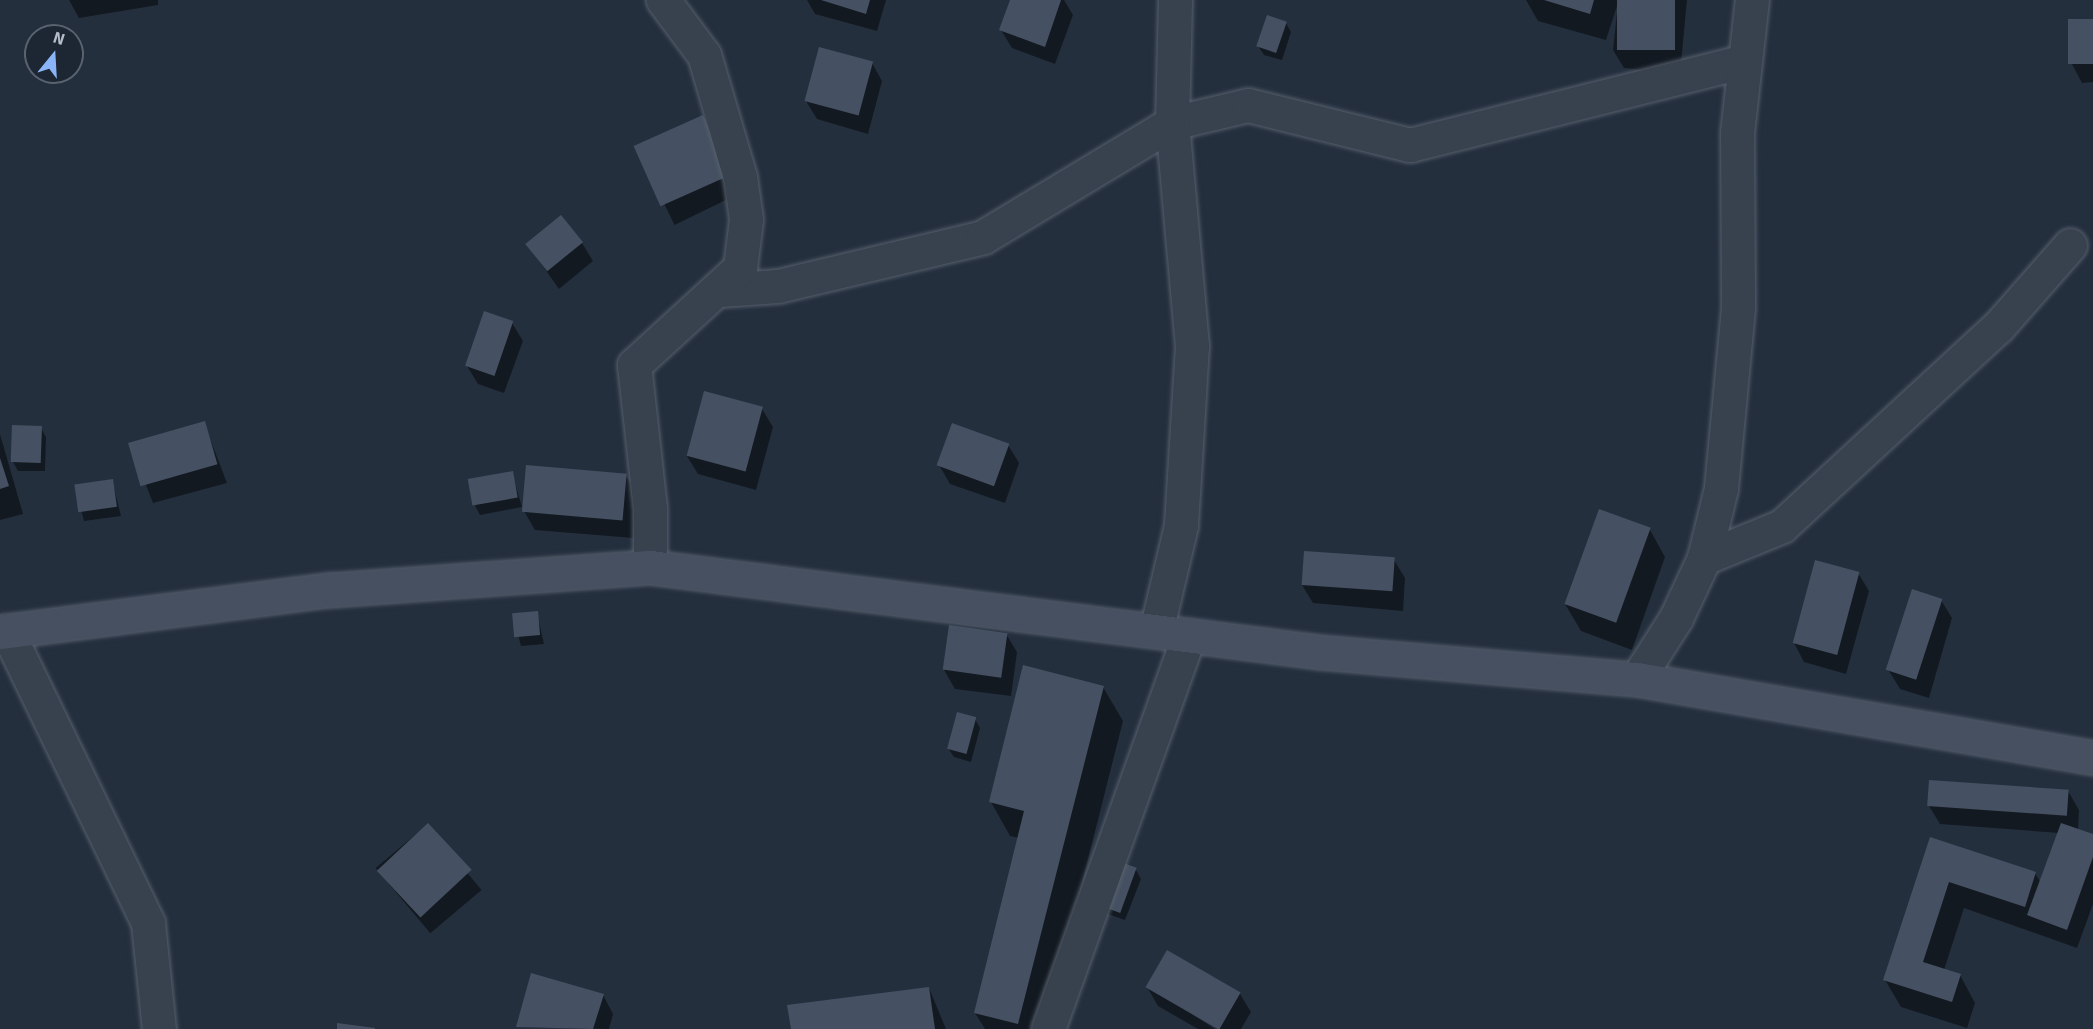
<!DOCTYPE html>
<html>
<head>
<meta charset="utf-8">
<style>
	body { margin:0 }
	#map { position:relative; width:2093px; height:1029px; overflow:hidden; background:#242f3e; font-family:Signika,sans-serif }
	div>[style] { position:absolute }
	.shadow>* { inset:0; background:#0007; transform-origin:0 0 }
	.building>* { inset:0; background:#455162; transform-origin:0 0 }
	.roads { filter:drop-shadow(0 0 2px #565f6c) drop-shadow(0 0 2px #565f6c) }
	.street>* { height:33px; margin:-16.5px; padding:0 16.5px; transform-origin:16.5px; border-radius:16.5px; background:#38414e }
	.secondary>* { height:33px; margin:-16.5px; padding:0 16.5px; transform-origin:16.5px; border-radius:16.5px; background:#465061 }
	span { translate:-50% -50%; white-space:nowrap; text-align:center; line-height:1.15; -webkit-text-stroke:4.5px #1d2633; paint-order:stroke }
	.north { position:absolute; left:24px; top:24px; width:60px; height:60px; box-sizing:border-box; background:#1d2633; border:2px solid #59626f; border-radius:50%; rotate:18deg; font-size:16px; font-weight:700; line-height:24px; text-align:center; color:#b4bcc9 }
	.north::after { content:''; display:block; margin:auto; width:21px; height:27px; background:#8ab4f8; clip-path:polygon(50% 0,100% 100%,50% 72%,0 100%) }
</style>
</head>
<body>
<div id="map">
	<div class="shadow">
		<i style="clip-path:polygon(69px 0,158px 0,158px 5px,79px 18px)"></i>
		<i style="clip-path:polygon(807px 0,886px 0,877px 31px,815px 14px)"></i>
		<i style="clip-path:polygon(1012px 0,1064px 0,1073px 15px,1055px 64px,1012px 48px,1001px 30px)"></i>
		<i style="clip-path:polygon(1526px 0,1687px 0,1680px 74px,1624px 68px,1613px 50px,1618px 3px,1606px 40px,1538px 21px)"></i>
		<i style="clip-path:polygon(2093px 20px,2093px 82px,2082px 83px,2072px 64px)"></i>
		<i style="clip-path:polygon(1286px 23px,1291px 32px,1282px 60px,1264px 55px,1258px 46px)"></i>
		<i style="clip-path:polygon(872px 63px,882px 81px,868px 134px,817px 119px,806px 101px)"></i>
		<i style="left:702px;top:117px;width:85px;height:72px;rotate:64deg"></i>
		<i style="clip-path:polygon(582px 243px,593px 261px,559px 289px,528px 245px)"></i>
		<i style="clip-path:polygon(512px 323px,523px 341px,504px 393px,478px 384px,467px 366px)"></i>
		<i style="clip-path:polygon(762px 409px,773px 427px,756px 490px,698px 474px,687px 456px)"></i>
		<i style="clip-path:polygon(204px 423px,227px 483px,153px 503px,130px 444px)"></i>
		<i style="clip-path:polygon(41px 428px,46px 437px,45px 471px,18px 471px,13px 462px)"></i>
		<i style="clip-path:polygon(0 434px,23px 514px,0 520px)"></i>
		<i style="clip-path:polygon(1008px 445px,1019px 463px,1005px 503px,950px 484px,939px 465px)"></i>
		<i style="clip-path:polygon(512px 473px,522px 507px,480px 515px,475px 506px)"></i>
		<i style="clip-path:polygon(626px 476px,637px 494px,633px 538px,535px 530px,524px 511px)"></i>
		<i style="clip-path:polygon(112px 480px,121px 516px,84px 521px,75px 486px)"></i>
		<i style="clip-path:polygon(1650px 530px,1665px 557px,1632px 650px,1581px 631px,1565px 604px)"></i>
		<i style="clip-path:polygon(1394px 560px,1405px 578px,1403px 611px,1313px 603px,1302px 585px)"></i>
		<i style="clip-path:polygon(1858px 573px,1869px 591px,1846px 674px,1804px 662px,1794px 643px)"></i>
		<i style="clip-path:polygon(1941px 600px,1952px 618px,1929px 698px,1900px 689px,1889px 671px)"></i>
		<i style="clip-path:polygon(537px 613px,544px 644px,521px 646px,513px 615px)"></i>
		<i style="clip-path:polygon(1006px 634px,1017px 652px,1011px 696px,955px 689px,944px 670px)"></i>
		<i style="clip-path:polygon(1103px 687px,1123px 721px,1045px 1029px,985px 1029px,975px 1013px,1019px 838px,1010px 836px,991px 802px)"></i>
		<i style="clip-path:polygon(975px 719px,980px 728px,971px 762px,954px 757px,948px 748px)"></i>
		<i style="clip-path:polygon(2068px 791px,2079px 810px,2078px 830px,2093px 836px,2093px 904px,2077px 948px,1964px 908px,1944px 970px,1960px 975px,1975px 1003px,1967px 1028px,1901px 1007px,1885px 980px,1930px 839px,2035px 873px,2041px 883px,2059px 833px,1940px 824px,1929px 806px)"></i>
		<i style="left:427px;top:825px;width:85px;height:67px;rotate:50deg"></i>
		<i style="clip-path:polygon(1136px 870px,1141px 879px,1125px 920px,1105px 913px,1100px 905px)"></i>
		<i style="clip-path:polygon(1147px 987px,1240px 994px,1251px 1012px,1241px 1029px,1221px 1029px,1161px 994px,1215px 1029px,1198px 1029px,1158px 1006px)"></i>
		<i style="clip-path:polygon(929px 988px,946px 1029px,792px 1029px)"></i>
		<i style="clip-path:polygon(603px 995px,613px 1014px,609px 1029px,517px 1027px)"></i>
	</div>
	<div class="building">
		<i style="clip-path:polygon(821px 0,870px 0,866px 14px)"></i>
		<i style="clip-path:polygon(1010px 0,1061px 0,1045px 47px,999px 30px)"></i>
		<i style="clip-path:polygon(1544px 0,1594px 0,1590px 14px)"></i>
		<i style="left:1617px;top:0;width:58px;height:50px"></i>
		<i style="left:1267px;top:15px;width:21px;height:33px;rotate:19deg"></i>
		<i style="left:2093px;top:19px;width:45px;height:25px;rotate:90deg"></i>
		<i style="left:819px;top:47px;width:56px;height:56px;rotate:15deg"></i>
		<i style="left:703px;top:115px;width:66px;height:76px;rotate:66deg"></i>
		<i style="left:561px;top:215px;width:35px;height:46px;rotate:51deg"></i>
		<i style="left:484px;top:311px;width:31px;height:58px;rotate:19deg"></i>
		<i style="left:704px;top:391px;width:61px;height:67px;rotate:15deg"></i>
		<i style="left:205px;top:421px;width:45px;height:80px;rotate:74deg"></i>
		<i style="left:952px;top:423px;width:61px;height:45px;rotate:20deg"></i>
		<i style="left:12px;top:425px;width:30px;height:37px;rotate:2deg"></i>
		<i style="clip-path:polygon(0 458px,9px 486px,0 489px)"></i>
		<i style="left:526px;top:465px;width:101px;height:47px;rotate:5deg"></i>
		<i style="left:513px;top:471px;width:27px;height:46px;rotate:80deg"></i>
		<i style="left:113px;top:479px;width:28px;height:39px;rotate:82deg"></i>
		<i style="left:1599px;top:509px;width:55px;height:101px;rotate:20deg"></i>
		<i style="left:1304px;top:551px;width:91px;height:34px;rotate:4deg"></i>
		<i style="left:1815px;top:560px;width:46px;height:86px;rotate:15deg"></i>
		<i style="left:1912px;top:589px;width:32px;height:85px;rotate:18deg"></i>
		<i style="left:538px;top:611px;width:24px;height:26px;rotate:85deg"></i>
		<i style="left:949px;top:625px;width:59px;height:45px;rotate:8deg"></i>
		<i style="clip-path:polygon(1023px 665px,1104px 686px,1018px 1024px,974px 1013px,1024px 811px,989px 802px)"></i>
		<i style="left:957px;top:712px;width:20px;height:38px;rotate:15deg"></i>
		<i style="left:1929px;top:780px;width:140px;height:26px;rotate:4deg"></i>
		<i style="left:428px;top:823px;width:64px;height:70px;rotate:47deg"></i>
		<i style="clip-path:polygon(2061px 823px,2093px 834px,2093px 857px,2067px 930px,2027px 915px)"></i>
		<i style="clip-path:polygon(1930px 837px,2036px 872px,2025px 907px,1949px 882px,1923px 962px,1961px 974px,1952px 1002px,1883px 980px)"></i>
		<i style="left:1115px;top:860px;width:23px;height:48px;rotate:20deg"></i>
		<i style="left:1167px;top:950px;width:85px;height:43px;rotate:30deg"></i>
		<i style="clip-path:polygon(531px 973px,604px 994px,593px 1029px,516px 1027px)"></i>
		<i style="clip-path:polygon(929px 987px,935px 1029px,791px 1029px,787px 1005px)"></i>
		<i style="clip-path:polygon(337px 1023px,375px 1028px,375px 1029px,337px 1029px)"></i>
	</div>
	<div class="roads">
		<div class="street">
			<i style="left:720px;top:290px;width:58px;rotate:-3.9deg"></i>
			<i style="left:778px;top:286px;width:211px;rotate:-13.4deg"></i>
			<i style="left:983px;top:237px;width:221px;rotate:-31.1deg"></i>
			<i style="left:1172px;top:123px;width:78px;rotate:-13.3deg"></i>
			<i style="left:1248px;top:105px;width:167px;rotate:13.9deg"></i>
			<i style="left:1410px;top:145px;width:344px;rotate:-14.1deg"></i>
			<i style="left:1704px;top:558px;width:84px;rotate:-22.3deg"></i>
			<i style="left:1782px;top:526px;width:294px;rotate:-42.7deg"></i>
			<i style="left:1998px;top:327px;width:109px;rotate:-48.7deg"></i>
			<i style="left:650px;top:567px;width:58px;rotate:-90deg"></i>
			<i style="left:650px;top:509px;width:145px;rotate:-96.3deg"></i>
			<i style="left:634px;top:365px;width:144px;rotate:-42.5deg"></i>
			<i style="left:740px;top:268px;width:49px;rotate:-83deg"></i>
			<i style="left:746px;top:219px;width:42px;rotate:-98.1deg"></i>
			<i style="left:740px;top:177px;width:127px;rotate:-106.4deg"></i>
			<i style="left:704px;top:55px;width:69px;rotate:-126.7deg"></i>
			<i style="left:7px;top:631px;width:324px;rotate:64.2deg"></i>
			<i style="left:148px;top:923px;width:107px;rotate:84.1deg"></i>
			<i style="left:1156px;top:631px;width:109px;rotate:-76.7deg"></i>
			<i style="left:1181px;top:525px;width:179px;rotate:-86.5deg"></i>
			<i style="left:1192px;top:346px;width:224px;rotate:-95.1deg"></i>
			<i style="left:1172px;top:123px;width:123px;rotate:-88.6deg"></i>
			<i style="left:1637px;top:679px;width:72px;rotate:-57.4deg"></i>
			<i style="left:1676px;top:618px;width:66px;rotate:-65deg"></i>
			<i style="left:1704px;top:558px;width:72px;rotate:-76.3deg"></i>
			<i style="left:1721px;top:488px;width:182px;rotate:-84.6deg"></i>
			<i style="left:1738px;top:307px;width:174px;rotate:-90.3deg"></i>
			<i style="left:1737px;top:133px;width:134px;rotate:-83.6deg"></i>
			<i style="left:1048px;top:1029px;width:418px;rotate:-70.3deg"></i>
		</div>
		<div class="secondary">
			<i style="left:0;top:632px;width:332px;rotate:-7.3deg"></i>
			<i style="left:329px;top:590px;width:322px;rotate:-4.1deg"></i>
			<i style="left:650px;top:567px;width:674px;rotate:7.24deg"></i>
			<i style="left:1319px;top:652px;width:319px;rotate:4.9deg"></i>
			<i style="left:1637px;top:679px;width:463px;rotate:9.8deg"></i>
		</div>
	</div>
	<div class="north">N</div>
</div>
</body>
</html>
